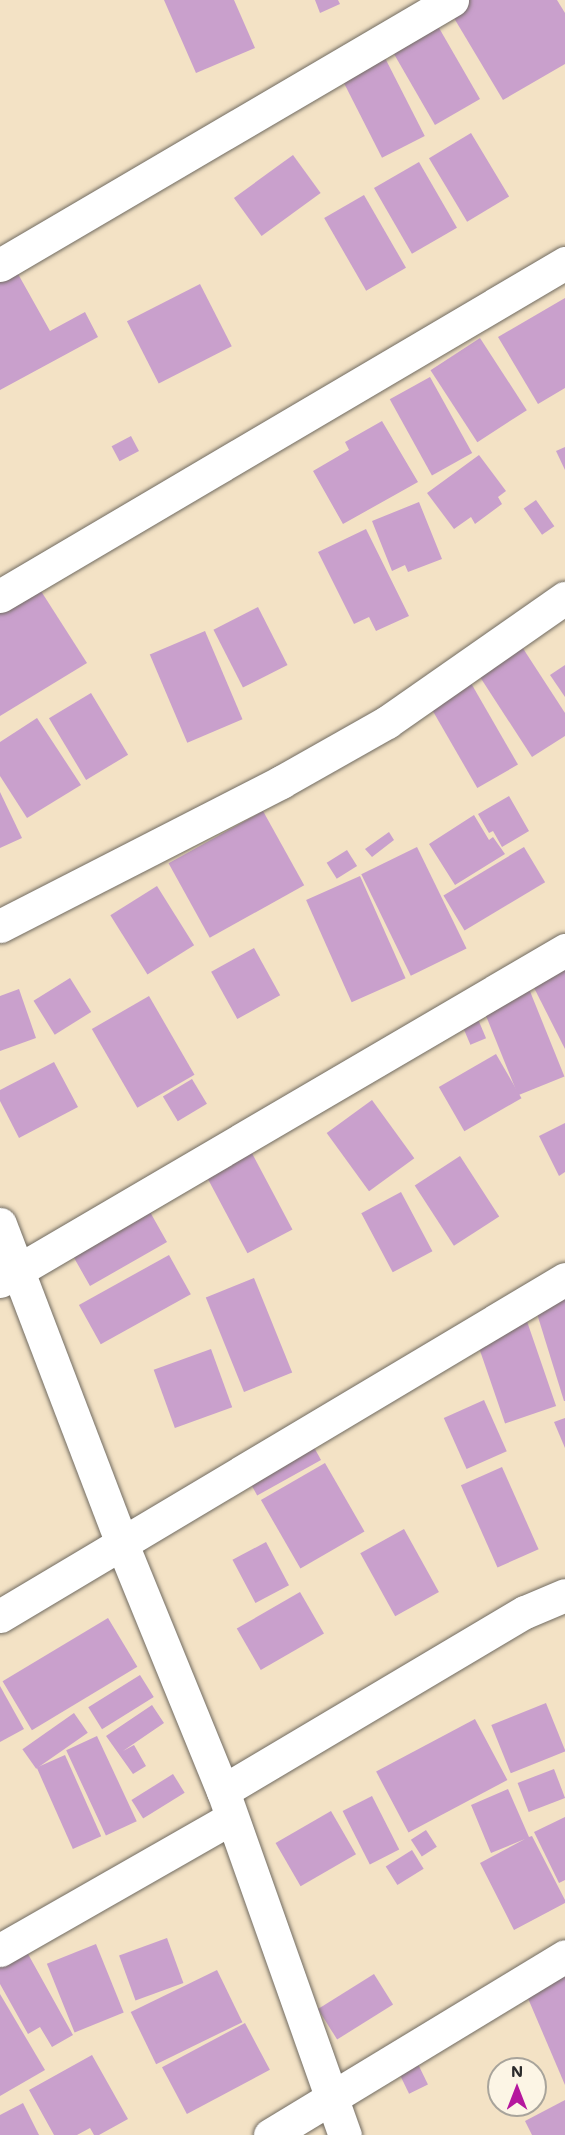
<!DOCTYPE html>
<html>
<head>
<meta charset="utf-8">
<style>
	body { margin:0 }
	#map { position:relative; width:565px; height:2135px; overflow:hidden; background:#f3e2c5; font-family:Mali,sans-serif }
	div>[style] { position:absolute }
	.building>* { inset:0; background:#c9a0cc; transform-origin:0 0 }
	.roads { filter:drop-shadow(0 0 2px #716b61) drop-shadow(0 0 2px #716b61) }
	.street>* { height:33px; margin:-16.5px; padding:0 16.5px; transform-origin:16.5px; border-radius:16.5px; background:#fff }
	span { translate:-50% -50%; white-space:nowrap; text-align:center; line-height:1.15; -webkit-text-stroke:5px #fcf5e5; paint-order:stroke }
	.north { position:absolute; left:487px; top:2057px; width:60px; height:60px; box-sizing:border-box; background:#fcf5e5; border:2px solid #a8a49b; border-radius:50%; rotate:0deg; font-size:16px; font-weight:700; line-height:24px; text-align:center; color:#2b2b2b }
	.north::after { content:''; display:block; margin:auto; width:21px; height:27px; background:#b5179e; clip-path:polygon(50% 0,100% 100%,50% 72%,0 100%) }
</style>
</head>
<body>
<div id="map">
	<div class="building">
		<i style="clip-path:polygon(164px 0,234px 0,255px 48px,196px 73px)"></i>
		<i style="clip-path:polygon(315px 0,338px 0,340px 4px,320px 13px)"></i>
		<i style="clip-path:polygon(461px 0,557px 0,565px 13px,565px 64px,503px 100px,448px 8px)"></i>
		<i style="left:435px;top:21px;width:90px;height:52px;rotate:60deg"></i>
		<i style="left:383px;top:54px;width:92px;height:48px;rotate:63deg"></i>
		<i style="left:471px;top:133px;width:74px;height:49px;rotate:59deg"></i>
		<i style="left:293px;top:155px;width:47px;height:73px;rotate:54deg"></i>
		<i style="left:419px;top:162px;width:76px;height:52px;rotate:60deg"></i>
		<i style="left:364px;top:195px;width:84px;height:46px;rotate:60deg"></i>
		<i style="clip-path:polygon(13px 265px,50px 331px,85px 312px,98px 337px,0 390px,0 272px)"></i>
		<i style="left:200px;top:284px;width:70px;height:82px;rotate:63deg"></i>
		<i style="clip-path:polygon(565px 298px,565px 388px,538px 404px,498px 337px)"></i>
		<i style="left:480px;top:338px;width:86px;height:59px;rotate:57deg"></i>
		<i style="left:430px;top:377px;width:87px;height:46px;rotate:61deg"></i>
		<i style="clip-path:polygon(382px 421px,418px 482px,343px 524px,313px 471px,349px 450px,345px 442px)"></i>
		<i style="left:131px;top:436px;width:17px;height:22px;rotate:62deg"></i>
		<i style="clip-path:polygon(565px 447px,565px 470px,556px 451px)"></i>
		<i style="clip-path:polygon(479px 455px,506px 491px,498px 497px,502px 504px,475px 524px,471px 517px,454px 529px,427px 493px)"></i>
		<i style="left:536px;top:500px;width:32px;height:15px;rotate:55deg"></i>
		<i style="clip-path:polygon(419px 502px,442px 559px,408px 572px,405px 565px,392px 571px,372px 521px)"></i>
		<i style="clip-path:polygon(366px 529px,409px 616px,376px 631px,369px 617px,354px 624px,318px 552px)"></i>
		<i style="clip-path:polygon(32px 577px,87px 663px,0 716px,0 597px)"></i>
		<i style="left:258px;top:607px;width:65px;height:50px;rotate:63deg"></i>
		<i style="left:205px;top:631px;width:96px;height:60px;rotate:67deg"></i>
		<i style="clip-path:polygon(513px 633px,565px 713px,565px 736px,532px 757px,469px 660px)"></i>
		<i style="clip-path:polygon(565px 665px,565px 697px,550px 675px)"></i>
		<i style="left:464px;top:671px;width:108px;height:47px;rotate:60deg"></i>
		<i style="left:91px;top:693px;width:72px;height:49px;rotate:59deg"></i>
		<i style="clip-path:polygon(37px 718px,81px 785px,27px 818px,0 776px,0 742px)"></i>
		<i style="clip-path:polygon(0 792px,22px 838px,0 848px)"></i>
		<i style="clip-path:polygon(509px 796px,529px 831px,502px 847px,493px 831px,489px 833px,478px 814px)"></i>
		<i style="left:263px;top:811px;width:85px;height:108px;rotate:61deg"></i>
		<i style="clip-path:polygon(474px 815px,489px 840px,493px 837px,505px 854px,455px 885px,429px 844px)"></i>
		<i style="clip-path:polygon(389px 832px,394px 840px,372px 857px,365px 849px)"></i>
		<i style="left:417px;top:847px;width:113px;height:62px;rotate:64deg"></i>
		<i style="left:524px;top:847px;width:41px;height:94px;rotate:59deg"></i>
		<i style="left:347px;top:850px;width:19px;height:24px;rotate:58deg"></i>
		<i style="left:360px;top:876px;width:112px;height:59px;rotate:66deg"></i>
		<i style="left:157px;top:886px;width:70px;height:55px;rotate:58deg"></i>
		<i style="clip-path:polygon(565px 943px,565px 1049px,522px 964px)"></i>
		<i style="left:254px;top:948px;width:54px;height:49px;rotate:61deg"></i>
		<i style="left:521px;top:969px;width:116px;height:50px;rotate:68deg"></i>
		<i style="left:70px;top:978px;width:40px;height:43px;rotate:58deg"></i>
		<i style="clip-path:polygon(19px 989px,36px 1038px,0 1051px,0 996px)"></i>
		<i style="left:149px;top:996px;width:91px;height:66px;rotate:60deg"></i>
		<i style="left:472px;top:1005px;width:36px;height:17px;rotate:67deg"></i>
		<i style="left:496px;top:1054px;width:51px;height:66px;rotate:60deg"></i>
		<i style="clip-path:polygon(54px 1062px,78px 1107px,19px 1138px,0 1101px,0 1090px)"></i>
		<i style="left:192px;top:1079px;width:29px;height:34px;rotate:59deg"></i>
		<i style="left:372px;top:1100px;width:72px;height:56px;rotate:54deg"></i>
		<i style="clip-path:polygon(565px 1123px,565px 1172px,559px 1176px,539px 1136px)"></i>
		<i style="left:246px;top:1142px;width:99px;height:51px;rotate:62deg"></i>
		<i style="left:460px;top:1156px;width:72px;height:54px;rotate:57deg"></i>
		<i style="clip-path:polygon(137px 1189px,167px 1242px,90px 1286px,73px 1256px,120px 1230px,106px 1207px)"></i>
		<i style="left:401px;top:1192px;width:67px;height:45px;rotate:62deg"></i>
		<i style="left:169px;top:1255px;width:45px;height:103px;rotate:61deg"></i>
		<i style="left:254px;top:1278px;width:102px;height:52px;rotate:68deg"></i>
		<i style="clip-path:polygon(565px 1280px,565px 1401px,564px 1401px,530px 1291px)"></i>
		<i style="left:520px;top:1301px;width:111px;height:54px;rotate:71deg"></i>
		<i style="left:211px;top:1349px;width:62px;height:61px;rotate:70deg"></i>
		<i style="left:484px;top:1400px;width:56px;height:44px;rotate:66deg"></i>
		<i style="clip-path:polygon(565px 1418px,565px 1448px,554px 1422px)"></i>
		<i style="left:306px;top:1433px;width:31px;height:73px;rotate:61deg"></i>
		<i style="left:325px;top:1463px;width:79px;height:74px;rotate:60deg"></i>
		<i style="left:502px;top:1467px;width:90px;height:45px;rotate:66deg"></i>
		<i style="left:404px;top:1529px;width:72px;height:50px;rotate:61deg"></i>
		<i style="left:266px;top:1542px;width:49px;height:38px;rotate:62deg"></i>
		<i style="left:300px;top:1592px;width:48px;height:73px;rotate:60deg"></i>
		<i style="left:108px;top:1618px;width:57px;height:123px;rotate:59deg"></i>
		<i style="left:140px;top:1675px;width:26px;height:61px;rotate:58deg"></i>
		<i style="clip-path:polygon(0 1686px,24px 1729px,0 1742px)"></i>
		<i style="left:546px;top:1703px;width:52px;height:59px;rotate:68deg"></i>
		<i style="clip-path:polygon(152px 1705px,164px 1723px,123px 1751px,134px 1745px,146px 1766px,133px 1774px,106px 1736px)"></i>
		<i style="left:74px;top:1713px;width:24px;height:63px;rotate:55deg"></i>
		<i style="left:475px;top:1719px;width:69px;height:112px;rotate:62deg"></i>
		<i style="left:97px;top:1736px;width:94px;height:34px;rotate:65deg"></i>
		<i style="left:65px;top:1755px;width:89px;height:31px;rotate:66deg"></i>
		<i style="left:554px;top:1769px;width:31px;height:39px;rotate:69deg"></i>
		<i style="left:173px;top:1774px;width:22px;height:49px;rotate:58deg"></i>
		<i style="clip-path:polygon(508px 1789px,529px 1837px,532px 1836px,565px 1900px,565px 1903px,514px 1930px,480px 1863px,525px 1839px,491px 1853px,471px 1805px)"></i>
		<i style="left:372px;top:1796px;width:60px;height:33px;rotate:63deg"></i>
		<i style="left:331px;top:1811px;width:50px;height:64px;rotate:60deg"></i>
		<i style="clip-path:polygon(565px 1817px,565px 1880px,559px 1883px,534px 1832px)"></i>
		<i style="left:426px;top:1830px;width:20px;height:18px;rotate:57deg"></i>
		<i style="left:412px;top:1850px;width:22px;height:31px;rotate:58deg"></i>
		<i style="clip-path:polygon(18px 1936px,73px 2035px,52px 2047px,40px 2027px,28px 2034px,0 1984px,0 1946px)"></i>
		<i style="left:167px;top:1938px;width:48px;height:51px;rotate:70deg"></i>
		<i style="left:96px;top:1944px;width:74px;height:53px;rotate:68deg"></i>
		<i style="left:217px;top:1970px;width:58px;height:96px;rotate:64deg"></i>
		<i style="clip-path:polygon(565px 1972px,565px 2085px,524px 1989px)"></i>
		<i style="left:374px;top:1974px;width:36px;height:66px;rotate:58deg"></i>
		<i style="clip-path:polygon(0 1994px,45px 2070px,0 2096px)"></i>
		<i style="left:245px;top:2023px;width:53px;height:94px;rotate:62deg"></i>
		<i style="clip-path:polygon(92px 2055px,128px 2119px,99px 2135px,94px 2135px,90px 2128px,77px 2135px,54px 2135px,29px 2090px)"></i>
		<i style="left:417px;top:2062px;width:25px;height:21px;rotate:64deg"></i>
		<i style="clip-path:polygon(565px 2100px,565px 2135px,532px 2135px,525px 2121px)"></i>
		<i style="clip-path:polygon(23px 2103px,39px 2135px,0 2135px,0 2115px)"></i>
	</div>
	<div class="roads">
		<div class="street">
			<i style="left:0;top:265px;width:524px;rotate:-30.38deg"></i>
			<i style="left:0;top:596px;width:656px;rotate:-30.51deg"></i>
			<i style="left:0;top:926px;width:316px;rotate:-27.1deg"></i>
			<i style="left:281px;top:782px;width:122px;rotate:-29.5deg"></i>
			<i style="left:387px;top:722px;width:217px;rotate:-34.9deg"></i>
			<i style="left:0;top:1224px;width:342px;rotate:69.1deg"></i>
			<i style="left:122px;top:1544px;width:267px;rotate:67.8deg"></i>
			<i style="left:223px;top:1791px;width:365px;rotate:70.5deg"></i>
			<i style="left:0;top:1281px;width:655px;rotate:-30.36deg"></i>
			<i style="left:0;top:1616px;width:658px;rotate:-30.81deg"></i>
			<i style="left:223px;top:1791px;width:351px;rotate:-30.7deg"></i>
			<i style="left:525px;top:1612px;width:43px;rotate:-23deg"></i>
			<i style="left:0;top:1950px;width:266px;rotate:-29.7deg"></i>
			<i style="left:270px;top:2135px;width:345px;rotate:-31.2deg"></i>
		</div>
	</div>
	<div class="north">N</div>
</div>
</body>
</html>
